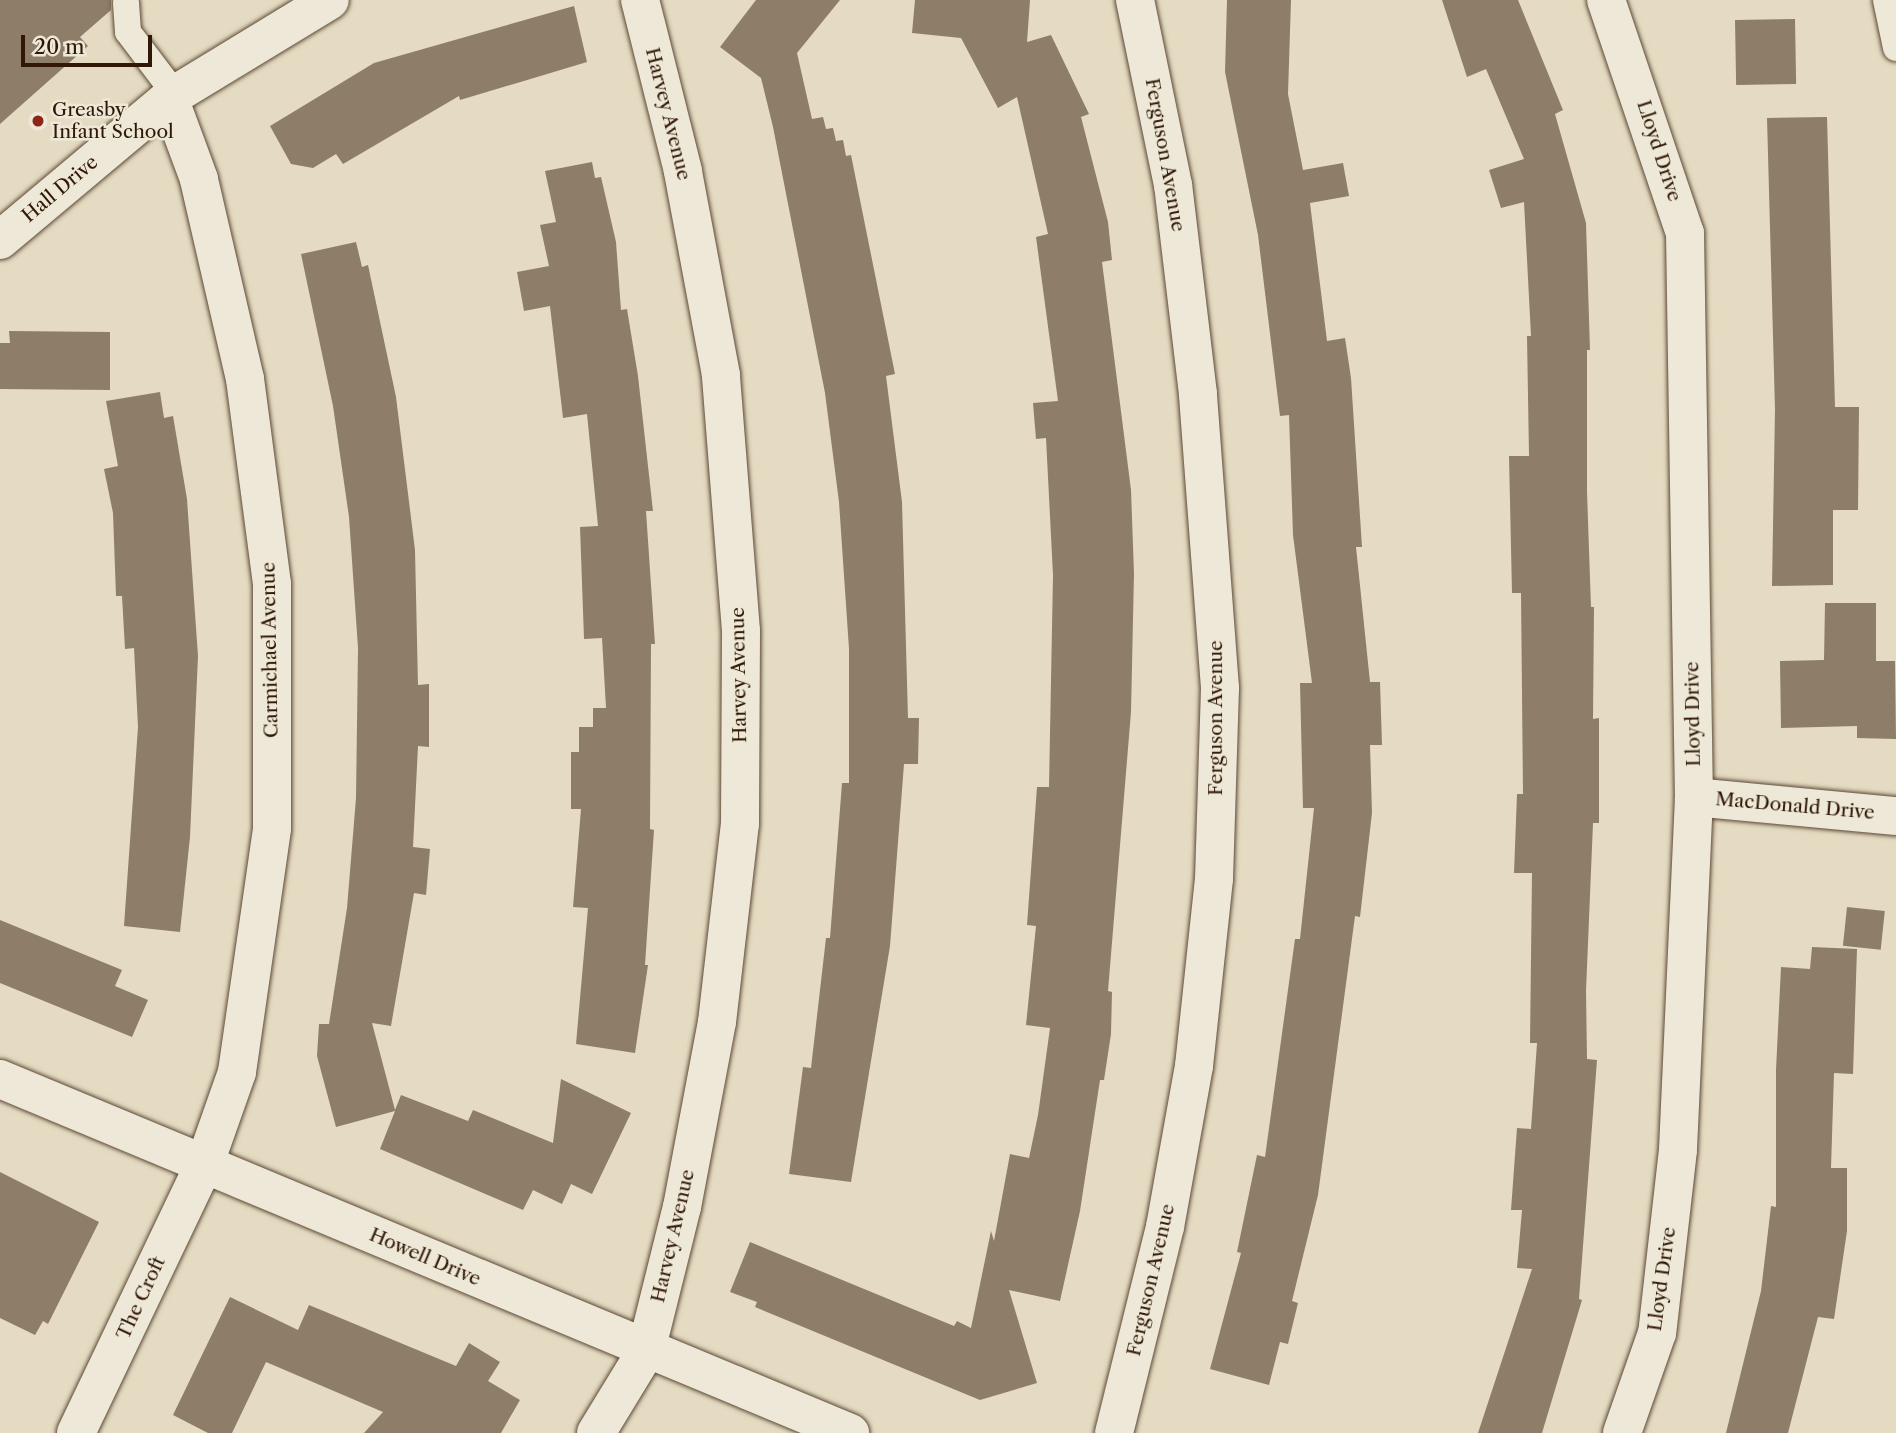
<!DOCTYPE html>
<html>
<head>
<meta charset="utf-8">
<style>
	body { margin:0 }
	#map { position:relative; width:1896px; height:1433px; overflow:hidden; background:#e4dbc2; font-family:"Libre Caslon Text",serif }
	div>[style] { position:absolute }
	.building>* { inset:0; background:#8e7d68; transform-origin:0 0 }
	.roads { filter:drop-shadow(0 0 2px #5e4835) drop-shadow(0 0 2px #5e4835) }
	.service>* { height:26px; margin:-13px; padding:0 13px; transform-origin:13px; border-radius:13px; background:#ede8d7 }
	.minor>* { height:38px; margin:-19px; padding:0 19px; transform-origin:19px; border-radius:19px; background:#ede8d7 }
	.dots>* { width:19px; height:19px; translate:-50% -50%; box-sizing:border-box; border:4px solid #ede8d7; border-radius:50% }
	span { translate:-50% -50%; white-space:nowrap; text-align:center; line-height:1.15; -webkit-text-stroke:5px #ede8d7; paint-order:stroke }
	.poi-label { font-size:19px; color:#311706 }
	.left { translate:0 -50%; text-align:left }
	.street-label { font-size:19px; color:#311706 }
	.scale { position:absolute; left:21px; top:35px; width:131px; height:32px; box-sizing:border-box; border:4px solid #311706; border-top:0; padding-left:9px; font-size:21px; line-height:24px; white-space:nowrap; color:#311706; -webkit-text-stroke:5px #ede8d7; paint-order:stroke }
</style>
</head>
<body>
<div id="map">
	<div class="building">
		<i style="clip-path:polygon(0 0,111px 0,111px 10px,80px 37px,88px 46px,0 124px)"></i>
		<i style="clip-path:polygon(756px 0,840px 0,797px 53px,812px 119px,823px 117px,826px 129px,833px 128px,836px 141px,843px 140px,846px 156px,851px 155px,895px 374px,886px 376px,902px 502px,908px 718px,919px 718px,918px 764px,904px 764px,890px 946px,851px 1182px,789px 1174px,803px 1067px,811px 1068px,826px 938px,830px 938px,842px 783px,849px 783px,849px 649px,839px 502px,825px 393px,773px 127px,761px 78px,720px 47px)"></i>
		<i style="clip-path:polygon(915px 0,1030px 0,1027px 42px,1051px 35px,1089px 114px,1081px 117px,1108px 222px,1112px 260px,1102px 262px,1131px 490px,1134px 573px,1131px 712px,1108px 991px,1112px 992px,1111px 1034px,1104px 1080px,1100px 1080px,1080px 1211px,1060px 1301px,1009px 1290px,1037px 1383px,980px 1400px,755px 1307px,757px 1302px,730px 1292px,750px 1242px,954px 1326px,957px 1321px,971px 1328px,991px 1231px,994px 1241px,1010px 1154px,1029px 1158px,1038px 1115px,1050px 1028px,1026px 1025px,1036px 926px,1027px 925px,1037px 787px,1049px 787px,1053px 575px,1046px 438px,1036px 439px,1033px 403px,1058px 401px,1036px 237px,1048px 234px,1017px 97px,998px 108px,961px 38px,912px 33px)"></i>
		<i style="clip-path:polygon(1227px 0,1291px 0,1288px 94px,1303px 170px,1343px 163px,1349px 196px,1310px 203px,1327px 341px,1345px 338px,1351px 378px,1362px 547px,1356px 547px,1370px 682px,1380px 682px,1382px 745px,1370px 745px,1372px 813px,1360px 917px,1355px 916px,1318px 1195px,1292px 1301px,1298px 1303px,1288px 1344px,1280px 1342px,1269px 1385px,1210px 1369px,1241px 1253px,1237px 1252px,1257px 1155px,1265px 1157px,1295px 939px,1300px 939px,1314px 808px,1303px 808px,1300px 683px,1312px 683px,1293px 535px,1289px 415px,1280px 416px,1258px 235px,1225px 72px)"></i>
		<i style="clip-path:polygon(1442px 0,1518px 0,1563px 110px,1555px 114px,1586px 223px,1590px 350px,1587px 350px,1587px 492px,1591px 607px,1594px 607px,1593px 719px,1599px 718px,1599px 823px,1593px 823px,1586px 991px,1587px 1059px,1597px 1060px,1579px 1299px,1582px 1300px,1542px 1433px,1478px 1433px,1532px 1269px,1517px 1268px,1522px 1210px,1511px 1210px,1517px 1128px,1531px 1129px,1537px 1043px,1530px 1043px,1532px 873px,1514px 873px,1517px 794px,1523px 794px,1521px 593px,1512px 593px,1509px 456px,1529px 456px,1527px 336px,1531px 336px,1524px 202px,1501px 208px,1489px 170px,1524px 159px,1486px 69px,1467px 77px)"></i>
		<i style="clip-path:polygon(574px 6px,587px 62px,460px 100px,459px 96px,343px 164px,336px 154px,313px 168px,291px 164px,270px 126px,374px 63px)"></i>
		<i style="left:1795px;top:19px;width:65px;height:60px;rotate:89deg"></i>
		<i style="clip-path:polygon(1827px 117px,1835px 407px,1859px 407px,1858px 510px,1833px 510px,1833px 585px,1772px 586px,1775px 409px,1767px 118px)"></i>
		<i style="clip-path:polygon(592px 162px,595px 178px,601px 177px,616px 242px,621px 310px,627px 309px,638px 376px,653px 511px,646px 511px,655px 644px,651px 644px,650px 829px,654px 830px,645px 965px,648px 965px,635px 1053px,576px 1044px,588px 908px,573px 907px,581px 809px,571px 809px,571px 752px,579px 752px,579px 727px,593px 727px,593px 708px,606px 708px,602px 638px,584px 639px,580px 527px,598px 526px,587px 414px,563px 418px,550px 306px,524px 311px,517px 272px,549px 266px,540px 225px,556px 222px,545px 171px)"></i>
		<i style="clip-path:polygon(356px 242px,362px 267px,368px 265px,396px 397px,415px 550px,418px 685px,429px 684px,429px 747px,418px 746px,413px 847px,430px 849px,426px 895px,414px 893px,391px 1026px,372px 1023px,395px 1110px,401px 1095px,468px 1121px,473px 1110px,553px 1143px,561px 1079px,631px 1113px,592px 1194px,571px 1184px,562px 1204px,533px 1190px,523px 1210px,380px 1149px,395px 1111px,336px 1127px,317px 1056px,319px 1024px,329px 1024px,347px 908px,356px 798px,358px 648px,349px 517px,333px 406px,301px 254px)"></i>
		<i style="clip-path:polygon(9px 331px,110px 332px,110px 390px,0 389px,0 343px,10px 343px)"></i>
		<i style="clip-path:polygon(160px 392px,164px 418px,173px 416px,187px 499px,198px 656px,190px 837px,180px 932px,124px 926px,138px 727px,134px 648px,125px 649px,122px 596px,116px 596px,113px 513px,104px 469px,118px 466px,106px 401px)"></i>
		<i style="clip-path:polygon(1825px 603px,1876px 603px,1876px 661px,1895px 661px,1896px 739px,1857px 738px,1857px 726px,1781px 728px,1780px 661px,1824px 660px)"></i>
		<i style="left:1847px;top:907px;width:38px;height:39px;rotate:6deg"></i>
		<i style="clip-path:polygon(0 920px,122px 970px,115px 986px,148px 1000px,132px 1037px,0 983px)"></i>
		<i style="clip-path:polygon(1812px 947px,1857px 949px,1853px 1074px,1834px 1073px,1831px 1168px,1847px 1168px,1847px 1231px,1834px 1319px,1818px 1317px,1788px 1433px,1726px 1433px,1761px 1291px,1771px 1206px,1776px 1207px,1776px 1070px,1781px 967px,1810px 969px)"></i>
		<i style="clip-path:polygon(0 1172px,99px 1222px,48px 1324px,43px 1321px,35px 1335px,0 1318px)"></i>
		<i style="clip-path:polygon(230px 1297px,298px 1330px,309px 1305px,456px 1366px,469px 1343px,500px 1362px,488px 1381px,520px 1400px,501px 1433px,364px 1433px,383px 1412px,266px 1362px,232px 1433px,208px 1433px,173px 1415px)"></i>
	</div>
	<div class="roads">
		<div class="service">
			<i style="left:1886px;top:0;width:49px;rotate:78.2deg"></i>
			<i style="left:126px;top:3px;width:29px;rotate:86deg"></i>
			<i style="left:128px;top:32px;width:78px;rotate:52.8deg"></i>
		</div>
		<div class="minor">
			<i style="left:1606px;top:0;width:246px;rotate:71.3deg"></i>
			<i style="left:1685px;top:233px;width:564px;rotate:89.09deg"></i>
			<i style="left:1694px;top:797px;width:353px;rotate:92.6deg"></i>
			<i style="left:1678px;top:1150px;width:184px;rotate:96.5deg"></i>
			<i style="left:1657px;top:1333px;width:106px;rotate:109.3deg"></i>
			<i style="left:0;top:240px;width:221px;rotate:-40deg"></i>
			<i style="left:169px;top:98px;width:188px;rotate:-31.3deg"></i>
			<i style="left:1694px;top:797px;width:203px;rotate:5.4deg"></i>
			<i style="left:0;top:1079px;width:921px;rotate:22.61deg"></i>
			<i style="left:76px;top:1433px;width:299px;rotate:-64.5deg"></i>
			<i style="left:205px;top:1163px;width:96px;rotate:-70.6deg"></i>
			<i style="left:237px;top:1072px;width:246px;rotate:-81.8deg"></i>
			<i style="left:272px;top:828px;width:244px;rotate:-90deg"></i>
			<i style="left:272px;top:584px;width:207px;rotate:-97.5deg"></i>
			<i style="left:245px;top:379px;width:205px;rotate:-103deg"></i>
			<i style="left:199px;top:179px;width:86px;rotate:-110.3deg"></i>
			<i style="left:596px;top:1433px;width:96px;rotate:-58.6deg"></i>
			<i style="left:646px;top:1351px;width:148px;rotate:-76deg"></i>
			<i style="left:682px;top:1207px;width:188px;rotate:-79.3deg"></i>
			<i style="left:717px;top:1022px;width:199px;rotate:-83.4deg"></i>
			<i style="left:740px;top:824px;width:193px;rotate:-89.7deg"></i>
			<i style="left:741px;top:631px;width:257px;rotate:-94.5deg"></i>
			<i style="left:721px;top:375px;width:208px;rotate:-100.6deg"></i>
			<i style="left:683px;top:171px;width:176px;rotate:-104.1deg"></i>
			<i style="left:1114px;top:1433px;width:212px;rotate:-76.1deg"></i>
			<i style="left:1165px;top:1227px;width:164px;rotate:-79.8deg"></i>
			<i style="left:1194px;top:1066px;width:188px;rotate:-83.9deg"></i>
			<i style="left:1214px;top:879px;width:191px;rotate:-88.2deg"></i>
			<i style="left:1220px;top:688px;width:295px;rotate:-94.3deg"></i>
			<i style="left:1198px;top:394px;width:210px;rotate:-96.8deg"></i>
			<i style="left:1173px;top:185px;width:189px;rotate:-101.6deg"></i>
		</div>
	</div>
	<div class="dots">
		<i style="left:38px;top:121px;background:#8f2418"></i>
	</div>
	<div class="poi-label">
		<span class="left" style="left:52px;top:121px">Greasby<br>Infant School</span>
	</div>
	<div class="street-label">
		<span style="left:668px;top:114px;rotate:76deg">Harvey Avenue</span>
		<span style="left:1659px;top:151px;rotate:72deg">Lloyd Drive</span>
		<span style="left:1165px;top:155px;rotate:80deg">Ferguson Avenue</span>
		<span style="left:60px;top:189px;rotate:-40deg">Hall Drive</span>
		<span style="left:270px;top:650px;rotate:-91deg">Carmichael Avenue</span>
		<span style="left:739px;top:675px;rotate:-91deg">Harvey Avenue</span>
		<span style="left:1693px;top:714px;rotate:-91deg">Lloyd Drive</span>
		<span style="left:1216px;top:718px;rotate:-90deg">Ferguson Avenue</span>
		<span style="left:1795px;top:806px;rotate:5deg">MacDonald Drive</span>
		<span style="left:673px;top:1236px;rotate:-77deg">Harvey Avenue</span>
		<span style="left:425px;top:1257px;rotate:23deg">Howell Drive</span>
		<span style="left:1662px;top:1279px;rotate:-82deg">Lloyd Drive</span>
		<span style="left:1151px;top:1280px;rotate:-77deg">Ferguson Avenue</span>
		<span style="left:141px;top:1298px;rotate:-65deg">The Croft</span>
	</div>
	<div class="scale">20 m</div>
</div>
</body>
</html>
